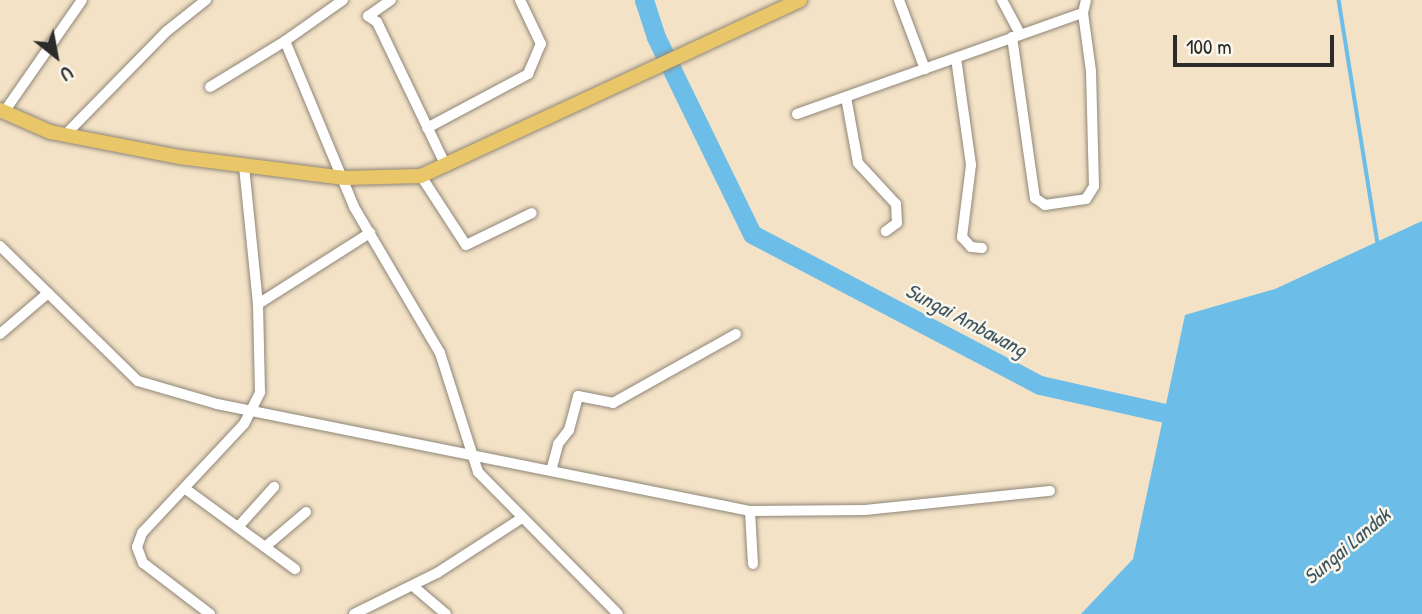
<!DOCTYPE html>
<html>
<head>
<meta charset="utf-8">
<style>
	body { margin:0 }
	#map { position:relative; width:1422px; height:614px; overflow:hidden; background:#f3e2c6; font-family:"Patrick Hand",sans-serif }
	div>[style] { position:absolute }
	.water>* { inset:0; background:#6cbde7 }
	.stream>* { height:3.5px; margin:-1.75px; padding:0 1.75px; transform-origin:1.75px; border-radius:1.75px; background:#6cbde7 }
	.river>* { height:19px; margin:-9.5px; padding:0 9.5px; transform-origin:9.5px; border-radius:9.5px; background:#6cbde7 }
	.roads { filter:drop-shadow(0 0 2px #8f8678) drop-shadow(0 0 2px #8f8678) }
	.minor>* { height:10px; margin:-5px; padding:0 5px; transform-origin:5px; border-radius:5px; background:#fff }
	.major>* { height:14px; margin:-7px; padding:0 7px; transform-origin:7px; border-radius:7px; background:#e9c769 }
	span { translate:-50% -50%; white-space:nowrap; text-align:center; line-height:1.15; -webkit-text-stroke:5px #fbf7ec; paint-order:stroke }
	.water-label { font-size:21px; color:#3e5763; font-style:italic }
	.north { position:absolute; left:21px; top:21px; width:70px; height:70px; -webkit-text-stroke:5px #fbf7ec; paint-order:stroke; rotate:149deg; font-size:19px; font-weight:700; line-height:28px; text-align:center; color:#2b2b2b }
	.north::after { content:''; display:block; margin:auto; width:24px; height:32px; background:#2b2b2b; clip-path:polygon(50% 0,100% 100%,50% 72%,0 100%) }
	.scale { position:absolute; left:1173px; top:35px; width:161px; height:32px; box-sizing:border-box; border:4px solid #2b2b2b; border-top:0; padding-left:9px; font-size:21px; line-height:24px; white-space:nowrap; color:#2b2b2b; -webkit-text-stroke:5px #fbf7ec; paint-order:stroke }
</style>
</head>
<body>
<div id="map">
	<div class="water">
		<i style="clip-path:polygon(1422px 221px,1422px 614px,1081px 614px,1133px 559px,1185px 315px,1275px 289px)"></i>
	</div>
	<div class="stream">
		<i style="left:1339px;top:0;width:246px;rotate:80.9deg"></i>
	</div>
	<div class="river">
		<i style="left:644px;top:0;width:39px;rotate:72deg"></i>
		<i style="left:656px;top:37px;width:219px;rotate:64deg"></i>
		<i style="left:752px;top:234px;width:325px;rotate:27.7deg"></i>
		<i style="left:1040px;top:385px;width:152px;rotate:12.6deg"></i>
	</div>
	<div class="roads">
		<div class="minor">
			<i style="left:343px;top:0;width:71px;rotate:144.7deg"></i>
			<i style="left:285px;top:41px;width:180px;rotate:67.4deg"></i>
			<i style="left:354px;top:207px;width:169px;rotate:59.5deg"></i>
			<i style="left:440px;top:353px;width:125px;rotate:72.3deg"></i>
			<i style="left:478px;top:472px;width:199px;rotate:45.4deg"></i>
			<i style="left:391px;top:0;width:28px;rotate:145deg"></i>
			<i style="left:368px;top:16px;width:11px;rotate:34deg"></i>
			<i style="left:377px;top:22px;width:160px;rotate:64.4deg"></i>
			<i style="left:899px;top:0;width:74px;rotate:69.4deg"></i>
			<i style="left:1002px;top:0;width:38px;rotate:62deg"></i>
			<i style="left:1012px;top:37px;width:163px;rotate:81.9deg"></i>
			<i style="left:1035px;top:198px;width:12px;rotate:35deg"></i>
			<i style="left:1045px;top:205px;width:41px;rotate:-8.3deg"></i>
			<i style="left:1086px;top:199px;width:15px;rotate:-58deg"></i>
			<i style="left:1094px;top:186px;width:115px;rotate:-91.5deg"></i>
			<i style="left:1091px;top:71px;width:59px;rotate:-97.9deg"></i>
			<i style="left:956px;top:58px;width:108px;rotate:82deg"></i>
			<i style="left:971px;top:165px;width:73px;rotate:97.1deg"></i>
			<i style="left:962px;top:237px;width:13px;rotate:48deg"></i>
			<i style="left:971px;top:247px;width:11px;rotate:5deg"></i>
			<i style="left:210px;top:87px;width:88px;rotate:-31.5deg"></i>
			<i style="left:846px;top:97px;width:67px;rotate:79.7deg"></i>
			<i style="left:858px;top:163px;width:56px;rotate:47.2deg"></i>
			<i style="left:896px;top:204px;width:19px;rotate:87deg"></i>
			<i style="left:897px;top:223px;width:14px;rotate:144deg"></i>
			<i style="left:4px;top:112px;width:136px;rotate:-55.1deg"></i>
			<i style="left:797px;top:114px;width:303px;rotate:-19.5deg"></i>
			<i style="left:1083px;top:13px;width:13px;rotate:-77deg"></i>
			<i style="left:427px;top:128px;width:115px;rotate:-28.1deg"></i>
			<i style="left:528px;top:74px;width:33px;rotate:-67deg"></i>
			<i style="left:541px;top:44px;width:49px;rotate:-115.5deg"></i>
			<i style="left:65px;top:135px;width:146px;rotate:-45.6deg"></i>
			<i style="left:167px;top:31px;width:50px;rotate:-38.5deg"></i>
			<i style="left:421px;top:176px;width:82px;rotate:56.9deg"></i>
			<i style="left:466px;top:245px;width:73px;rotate:-25.9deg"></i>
			<i style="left:0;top:246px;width:193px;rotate:44.4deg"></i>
			<i style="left:138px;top:381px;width:82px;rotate:16.2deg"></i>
			<i style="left:217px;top:404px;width:544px;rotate:11.35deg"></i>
			<i style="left:750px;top:511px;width:115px;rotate:-0.5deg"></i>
			<i style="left:865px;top:510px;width:186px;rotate:-5.9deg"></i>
			<i style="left:258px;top:304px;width:133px;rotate:-32.4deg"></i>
			<i style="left:0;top:334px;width:63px;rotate:-40.5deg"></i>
			<i style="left:551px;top:471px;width:28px;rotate:-75deg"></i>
			<i style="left:558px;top:444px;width:18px;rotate:-52deg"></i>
			<i style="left:569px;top:430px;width:35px;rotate:-75deg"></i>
			<i style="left:578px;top:396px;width:36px;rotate:11deg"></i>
			<i style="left:613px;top:403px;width:141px;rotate:-29.3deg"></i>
			<i style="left:187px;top:490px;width:134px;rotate:36.2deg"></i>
			<i style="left:750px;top:511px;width:53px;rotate:86.8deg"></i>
			<i style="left:238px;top:527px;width:54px;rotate:-48deg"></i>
			<i style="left:265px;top:547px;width:54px;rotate:-40.5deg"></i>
			<i style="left:413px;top:586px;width:43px;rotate:40.3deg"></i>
			<i style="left:210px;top:614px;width:84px;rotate:-142.7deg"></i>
			<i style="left:143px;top:563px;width:17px;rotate:-111deg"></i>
			<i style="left:137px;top:547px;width:15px;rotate:-70deg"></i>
			<i style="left:142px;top:533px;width:149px;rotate:-46.9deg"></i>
			<i style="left:244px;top:424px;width:36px;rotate:-63deg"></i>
			<i style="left:260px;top:392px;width:88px;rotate:-91.3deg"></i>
			<i style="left:258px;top:304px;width:138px;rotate:-95.8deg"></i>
			<i style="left:354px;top:614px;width:93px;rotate:-26.3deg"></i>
			<i style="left:437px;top:573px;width:101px;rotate:-32.9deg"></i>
		</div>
		<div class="major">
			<i style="left:0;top:110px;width:55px;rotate:23.7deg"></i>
			<i style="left:50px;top:132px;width:131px;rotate:11deg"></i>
			<i style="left:179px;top:157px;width:167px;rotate:7.2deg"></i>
			<i style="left:345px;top:178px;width:76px;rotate:-1.5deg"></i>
			<i style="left:421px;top:176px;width:418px;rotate:-24.9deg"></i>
		</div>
	</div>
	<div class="water-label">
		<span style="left:966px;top:320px;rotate:28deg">Sungai Ambawang</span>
		<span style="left:1347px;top:546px;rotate:-40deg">Sungai Landak</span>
	</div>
	<div class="north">U</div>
	<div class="scale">100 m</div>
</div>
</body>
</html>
